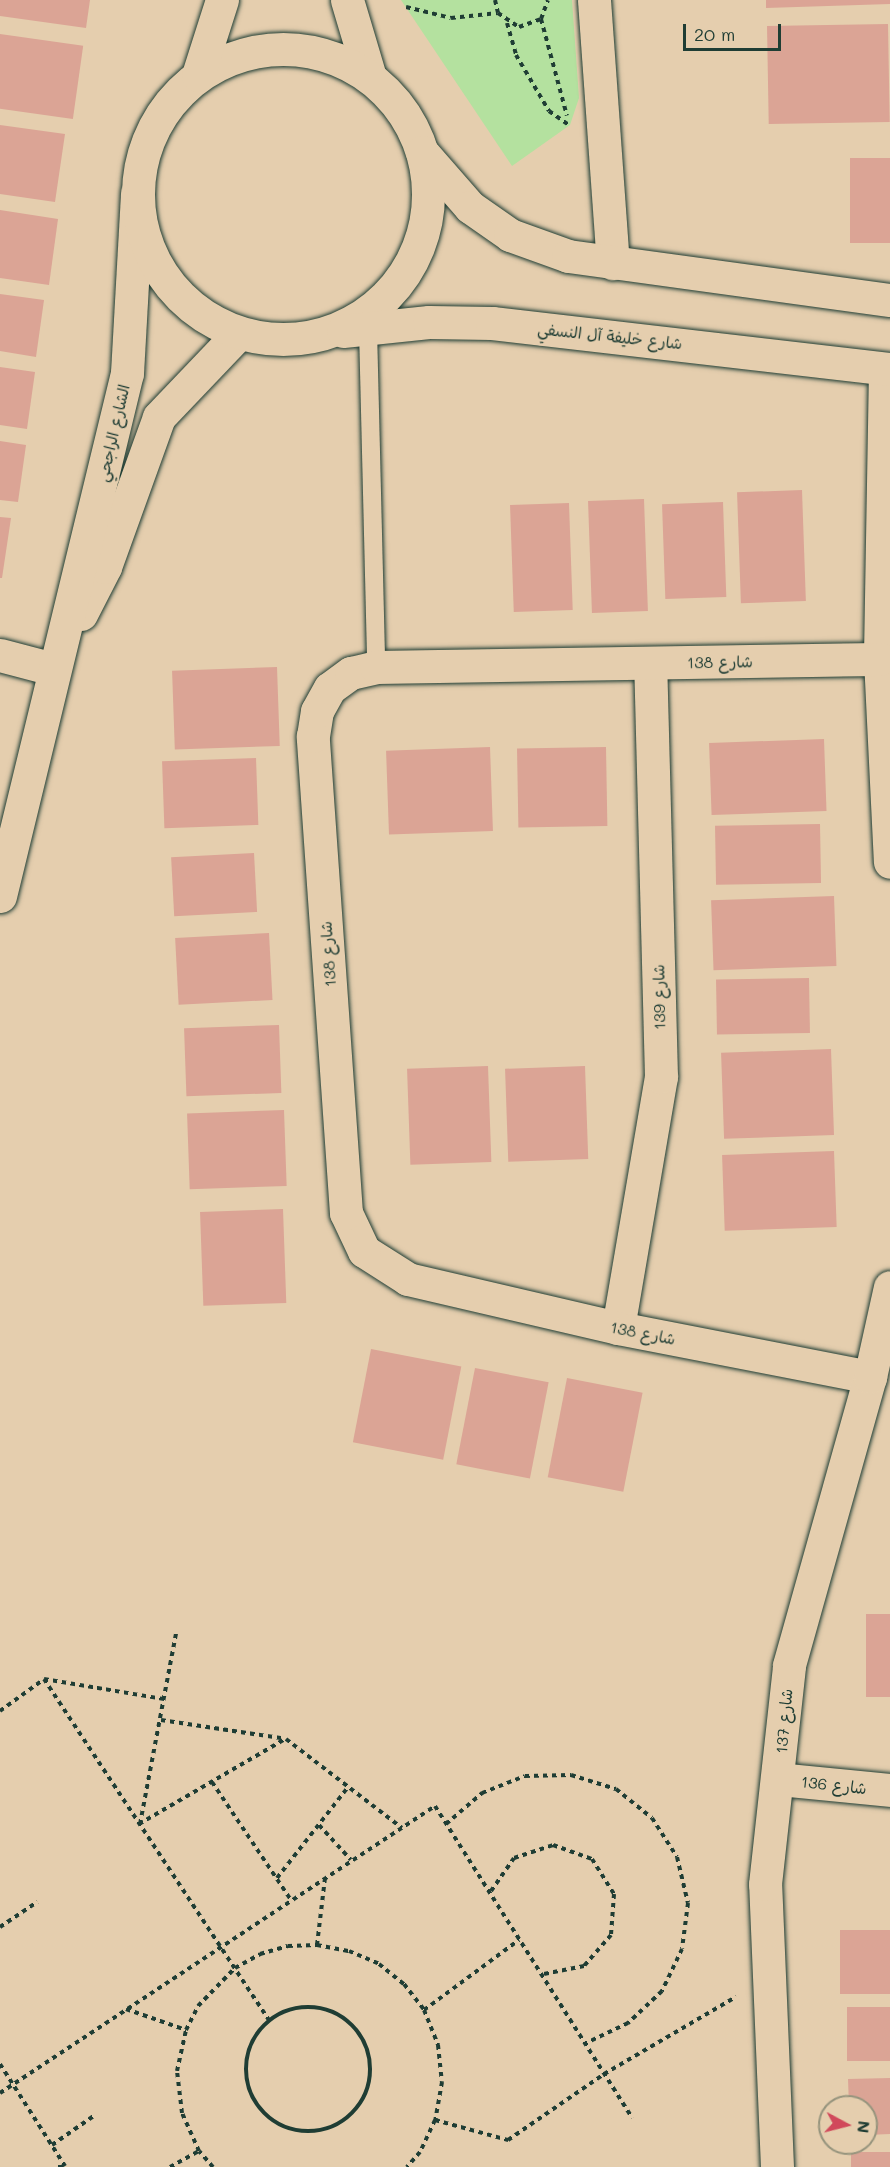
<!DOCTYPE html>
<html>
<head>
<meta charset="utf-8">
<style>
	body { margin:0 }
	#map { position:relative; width:890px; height:2167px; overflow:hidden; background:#e5ceae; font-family:Mali,"Playpen Sans Arabic",sans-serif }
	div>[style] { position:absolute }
	.green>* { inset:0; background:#b4e19f }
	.building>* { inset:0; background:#dba495; transform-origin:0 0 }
	.path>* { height:4px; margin-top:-2px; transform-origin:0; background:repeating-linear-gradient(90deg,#1f3d34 0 4.5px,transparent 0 9px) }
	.path>.ring { margin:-2px; padding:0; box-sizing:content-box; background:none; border:4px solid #1f3d34; border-radius:50% }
	.roads { filter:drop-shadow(0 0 2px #1f3d34) drop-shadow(0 0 2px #1f3d34) }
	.lane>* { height:18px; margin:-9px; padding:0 9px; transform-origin:9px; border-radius:9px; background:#e5ceae }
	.street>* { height:33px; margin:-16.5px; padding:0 16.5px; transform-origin:16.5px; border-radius:16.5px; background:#e5ceae }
	.secondary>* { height:33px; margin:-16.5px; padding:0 16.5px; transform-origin:16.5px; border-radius:16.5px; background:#e5ceae }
	.secondary>.ring { margin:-16.5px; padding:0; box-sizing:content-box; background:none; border:33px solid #e5ceae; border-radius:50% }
	span { translate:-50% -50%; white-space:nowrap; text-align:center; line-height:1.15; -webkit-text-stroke:4.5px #e5ceae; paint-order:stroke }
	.street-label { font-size:16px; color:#1f3d34 }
	.north { position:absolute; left:818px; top:2095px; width:60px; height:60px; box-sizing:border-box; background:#e5ceae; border:2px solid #96947d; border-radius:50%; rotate:97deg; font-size:16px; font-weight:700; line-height:24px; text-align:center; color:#1f3d34 }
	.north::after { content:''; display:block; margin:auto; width:21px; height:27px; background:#d1495b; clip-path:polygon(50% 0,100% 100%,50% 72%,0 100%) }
	.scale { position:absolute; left:683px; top:24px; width:98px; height:27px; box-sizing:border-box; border:3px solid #1f3d34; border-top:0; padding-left:8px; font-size:18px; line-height:21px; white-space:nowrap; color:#1f3d34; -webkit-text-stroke:4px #e5ceae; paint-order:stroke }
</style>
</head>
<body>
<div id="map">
	<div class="green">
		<i style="clip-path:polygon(401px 0,572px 0,579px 98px,570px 125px,512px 166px)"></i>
	</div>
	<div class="building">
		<i style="clip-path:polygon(0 0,90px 0,86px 28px,0 16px)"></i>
		<i style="clip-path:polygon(766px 0,890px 0,890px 4px,766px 8px)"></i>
		<i style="left:888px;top:24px;width:98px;height:121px;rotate:89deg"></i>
		<i style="left:0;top:34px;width:84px;height:74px;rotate:8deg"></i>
		<i style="clip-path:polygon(0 125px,65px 134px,55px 202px,0 194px)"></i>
		<i style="left:890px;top:158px;width:85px;height:40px;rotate:90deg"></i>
		<i style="clip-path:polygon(0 210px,58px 219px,49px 285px,0 278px)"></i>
		<i style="clip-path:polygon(0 294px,44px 300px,36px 357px,0 351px)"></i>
		<i style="clip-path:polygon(0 367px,35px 372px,27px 429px,0 425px)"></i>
		<i style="clip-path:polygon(0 441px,26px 445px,18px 502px,0 500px)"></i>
		<i style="left:802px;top:490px;width:111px;height:65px;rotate:88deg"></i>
		<i style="left:644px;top:499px;width:112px;height:56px;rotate:88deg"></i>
		<i style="left:723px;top:502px;width:95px;height:61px;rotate:88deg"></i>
		<i style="left:569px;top:503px;width:107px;height:59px;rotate:88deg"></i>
		<i style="clip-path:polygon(0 517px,11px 518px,2px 578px,0 578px)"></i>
		<i style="left:277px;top:667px;width:79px;height:105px;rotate:88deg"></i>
		<i style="left:824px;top:739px;width:72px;height:115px;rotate:88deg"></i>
		<i style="left:490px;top:747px;width:84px;height:104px;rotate:88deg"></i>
		<i style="left:606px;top:747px;width:79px;height:89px;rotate:89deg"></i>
		<i style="left:256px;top:758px;width:67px;height:94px;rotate:88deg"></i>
		<i style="left:820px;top:824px;width:59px;height:105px;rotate:89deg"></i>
		<i style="left:254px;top:853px;width:59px;height:83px;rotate:87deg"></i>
		<i style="left:834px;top:896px;width:70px;height:123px;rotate:88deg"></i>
		<i style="left:269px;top:933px;width:67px;height:94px;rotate:87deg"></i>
		<i style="left:809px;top:978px;width:55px;height:93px;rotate:89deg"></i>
		<i style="left:279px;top:1025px;width:68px;height:95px;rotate:88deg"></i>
		<i style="left:831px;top:1049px;width:86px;height:110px;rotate:88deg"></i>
		<i style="left:488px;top:1066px;width:96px;height:81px;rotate:88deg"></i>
		<i style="left:585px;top:1066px;width:93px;height:80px;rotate:88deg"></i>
		<i style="left:284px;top:1110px;width:76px;height:97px;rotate:88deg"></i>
		<i style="left:834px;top:1151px;width:76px;height:112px;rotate:88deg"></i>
		<i style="left:283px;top:1209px;width:94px;height:83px;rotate:88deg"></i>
		<i style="left:371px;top:1349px;width:92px;height:95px;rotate:11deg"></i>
		<i style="left:475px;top:1368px;width:75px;height:98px;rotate:11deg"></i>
		<i style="left:567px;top:1378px;width:77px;height:101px;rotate:11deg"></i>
		<i style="left:890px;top:1614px;width:83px;height:24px;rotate:90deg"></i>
		<i style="left:890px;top:1930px;width:64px;height:50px;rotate:90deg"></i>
		<i style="left:890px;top:2007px;width:54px;height:43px;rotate:90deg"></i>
		<i style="clip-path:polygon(890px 2078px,890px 2134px,866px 2135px,866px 2107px,849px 2107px,848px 2079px)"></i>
		<i style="left:890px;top:2152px;width:15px;height:39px;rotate:90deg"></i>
	</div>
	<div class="path">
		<i style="left:495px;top:0;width:13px;rotate:77deg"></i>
		<i style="left:498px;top:13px;width:25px;rotate:34deg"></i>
		<i style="left:519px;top:27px;width:23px;rotate:-20deg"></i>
		<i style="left:541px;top:19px;width:20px;rotate:-70deg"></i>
		<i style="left:406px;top:7px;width:46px;rotate:13.7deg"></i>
		<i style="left:451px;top:18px;width:47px;rotate:-6.1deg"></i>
		<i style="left:541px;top:19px;width:100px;rotate:75deg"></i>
		<i style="left:507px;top:23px;width:33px;rotate:74deg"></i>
		<i style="left:516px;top:55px;width:65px;rotate:59.5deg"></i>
		<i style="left:549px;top:111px;width:24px;rotate:35deg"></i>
		<i style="left:44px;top:1679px;width:409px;rotate:56.6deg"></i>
		<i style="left:0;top:1711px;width:54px;rotate:-36deg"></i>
		<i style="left:44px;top:1679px;width:122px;rotate:9.5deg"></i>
		<i style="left:161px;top:1720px;width:126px;rotate:8.6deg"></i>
		<i style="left:286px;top:1739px;width:146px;rotate:37.5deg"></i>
		<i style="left:212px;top:1782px;width:142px;rotate:56.2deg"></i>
		<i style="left:139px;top:1824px;width:169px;rotate:-30.2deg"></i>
		<i style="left:140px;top:1824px;width:194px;rotate:-79.3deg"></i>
		<i style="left:446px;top:1824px;width:48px;rotate:-40.7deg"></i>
		<i style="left:482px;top:1793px;width:46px;rotate:-21.6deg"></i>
		<i style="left:525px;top:1776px;width:46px;rotate:-1.2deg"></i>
		<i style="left:571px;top:1775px;width:47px;rotate:17.3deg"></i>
		<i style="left:616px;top:1789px;width:46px;rotate:38.9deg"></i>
		<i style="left:652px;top:1818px;width:46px;rotate:57.3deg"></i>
		<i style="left:677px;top:1857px;width:47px;rotate:76.6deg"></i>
		<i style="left:688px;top:1903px;width:46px;rotate:97.4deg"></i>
		<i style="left:682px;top:1949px;width:47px;rotate:115.5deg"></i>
		<i style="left:662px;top:1991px;width:47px;rotate:136.7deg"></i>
		<i style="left:628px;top:2023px;width:47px;rotate:154.5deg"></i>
		<i style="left:319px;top:1825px;width:47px;rotate:47.6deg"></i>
		<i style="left:277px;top:1878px;width:115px;rotate:-52deg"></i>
		<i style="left:491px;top:1891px;width:40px;rotate:-55.1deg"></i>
		<i style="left:514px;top:1858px;width:41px;rotate:-18.4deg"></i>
		<i style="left:553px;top:1845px;width:41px;rotate:19.7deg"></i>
		<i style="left:592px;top:1859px;width:41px;rotate:57.8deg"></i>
		<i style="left:614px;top:1894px;width:41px;rotate:94.2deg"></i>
		<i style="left:611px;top:1935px;width:41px;rotate:131.1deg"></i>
		<i style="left:584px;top:1966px;width:41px;rotate:168.7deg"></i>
		<i style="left:0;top:1927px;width:45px;rotate:-34deg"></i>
		<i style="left:317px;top:1945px;width:67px;rotate:-83.2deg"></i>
		<i class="ring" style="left:246px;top:2007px;width:120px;height:120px"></i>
		<i style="left:126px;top:2009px;width:64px;rotate:19.3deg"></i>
		<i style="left:424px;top:2010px;width:118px;rotate:-36.4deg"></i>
		<i style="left:0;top:2064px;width:121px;rotate:57.5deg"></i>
		<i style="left:0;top:2093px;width:521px;rotate:-33.42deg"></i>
		<i style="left:435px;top:1806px;width:369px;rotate:57.7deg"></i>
		<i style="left:435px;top:2120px;width:76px;rotate:15.3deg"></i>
		<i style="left:508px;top:2140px;width:116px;rotate:-34.5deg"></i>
		<i style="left:604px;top:2074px;width:153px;rotate:-30.3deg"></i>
		<i style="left:52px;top:2145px;width:52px;rotate:-34.9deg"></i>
		<i style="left:58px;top:2167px;width:9px"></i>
		<i style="left:170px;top:2167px;width:33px;rotate:-29deg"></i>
		<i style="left:213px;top:2167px;width:21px;rotate:-131deg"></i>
		<i style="left:199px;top:2151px;width:42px;rotate:-114.1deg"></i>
		<i style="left:182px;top:2113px;width:42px;rotate:-96.8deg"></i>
		<i style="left:177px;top:2071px;width:42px;rotate:-77.6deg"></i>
		<i style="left:186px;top:2030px;width:27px;rotate:-63deg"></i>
		<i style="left:198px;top:2006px;width:53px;rotate:-45.8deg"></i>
		<i style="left:235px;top:1968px;width:29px;rotate:-29deg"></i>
		<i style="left:260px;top:1954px;width:29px;rotate:-16deg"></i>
		<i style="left:288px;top:1946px;width:29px;rotate:-2deg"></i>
		<i style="left:317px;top:1945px;width:33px;rotate:11deg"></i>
		<i style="left:349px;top:1951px;width:33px;rotate:23deg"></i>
		<i style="left:379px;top:1964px;width:32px;rotate:39deg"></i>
		<i style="left:404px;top:1984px;width:33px;rotate:52deg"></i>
		<i style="left:424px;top:2010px;width:38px;rotate:68deg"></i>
		<i style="left:438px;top:2045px;width:37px;rotate:84deg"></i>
		<i style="left:442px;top:2082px;width:39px;rotate:100deg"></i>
		<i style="left:435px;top:2120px;width:35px;rotate:115deg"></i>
		<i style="left:420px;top:2152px;width:20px;rotate:131deg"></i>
	</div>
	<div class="roads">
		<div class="lane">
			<i style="left:368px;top:329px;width:338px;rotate:88.6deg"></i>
		</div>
		<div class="street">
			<i style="left:594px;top:0;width:264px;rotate:85.9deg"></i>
			<i style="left:885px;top:369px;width:290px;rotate:91deg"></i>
			<i style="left:880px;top:659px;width:203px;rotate:87.2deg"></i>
			<i style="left:81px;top:614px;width:53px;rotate:-62.9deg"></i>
			<i style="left:105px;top:567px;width:159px;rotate:-70.2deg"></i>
			<i style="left:159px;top:417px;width:115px;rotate:-46.4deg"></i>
			<i style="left:0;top:655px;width:55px;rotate:14.8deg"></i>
			<i style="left:0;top:896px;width:538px;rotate:-76.35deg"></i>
			<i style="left:127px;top:373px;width:180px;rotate:-86.8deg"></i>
			<i style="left:618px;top:1328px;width:255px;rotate:-80.3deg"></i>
			<i style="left:661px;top:1077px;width:414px;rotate:-91.5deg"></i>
			<i style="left:870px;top:1377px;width:257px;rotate:-169deg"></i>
			<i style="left:618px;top:1328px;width:216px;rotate:-166.9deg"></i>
			<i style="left:408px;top:1279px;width:52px;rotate:-147.5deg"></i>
			<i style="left:364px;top:1251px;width:42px;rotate:-115.3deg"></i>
			<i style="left:346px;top:1213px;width:478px;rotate:-94deg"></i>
			<i style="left:313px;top:736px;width:25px;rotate:-81deg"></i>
			<i style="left:317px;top:711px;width:26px;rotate:-61deg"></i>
			<i style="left:330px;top:688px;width:26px;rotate:-36deg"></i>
			<i style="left:351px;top:673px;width:26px;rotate:-13deg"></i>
			<i style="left:376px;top:667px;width:504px;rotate:-0.91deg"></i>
			<i style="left:778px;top:1779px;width:113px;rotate:5.6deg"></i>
			<i style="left:777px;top:2167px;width:283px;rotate:-92.4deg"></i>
			<i style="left:765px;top:1884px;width:220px;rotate:-83.7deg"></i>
			<i style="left:789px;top:1665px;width:299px;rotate:-74.3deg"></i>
			<i style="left:870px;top:1377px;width:92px;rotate:-77.5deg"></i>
		</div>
		<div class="secondary">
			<i style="left:347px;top:0;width:80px;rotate:73.4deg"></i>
			<i class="ring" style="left:138px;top:49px;width:257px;height:257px"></i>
			<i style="left:198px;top:75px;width:79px;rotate:-72.3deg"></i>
			<i style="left:422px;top:152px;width:73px;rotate:48.9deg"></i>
			<i style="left:470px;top:207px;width:49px;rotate:35deg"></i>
			<i style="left:510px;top:235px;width:62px;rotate:19.9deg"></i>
			<i style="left:568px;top:256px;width:325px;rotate:7.8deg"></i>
			<i style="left:343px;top:331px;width:86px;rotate:-6deg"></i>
			<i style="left:429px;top:322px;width:63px;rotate:0.9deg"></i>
			<i style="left:492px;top:323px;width:401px;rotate:6.6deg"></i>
		</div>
	</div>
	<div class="street-label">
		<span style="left:610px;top:336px;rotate:6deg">شارع خليفة آل النسفي</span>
		<span style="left:113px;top:433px;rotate:-77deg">الشارع الراجحي</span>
		<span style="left:720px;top:662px;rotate:-1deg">شارع 138</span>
		<span style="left:328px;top:954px;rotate:-94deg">شارع 138</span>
		<span style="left:659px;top:997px;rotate:-91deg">شارع 139</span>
		<span style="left:643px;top:1333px;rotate:11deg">شارع 138</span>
		<span style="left:784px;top:1721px;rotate:-85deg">شارع 137</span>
		<span style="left:834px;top:1785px;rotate:6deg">شارع 136</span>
	</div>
	<div class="north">N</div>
	<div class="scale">20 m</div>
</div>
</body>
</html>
